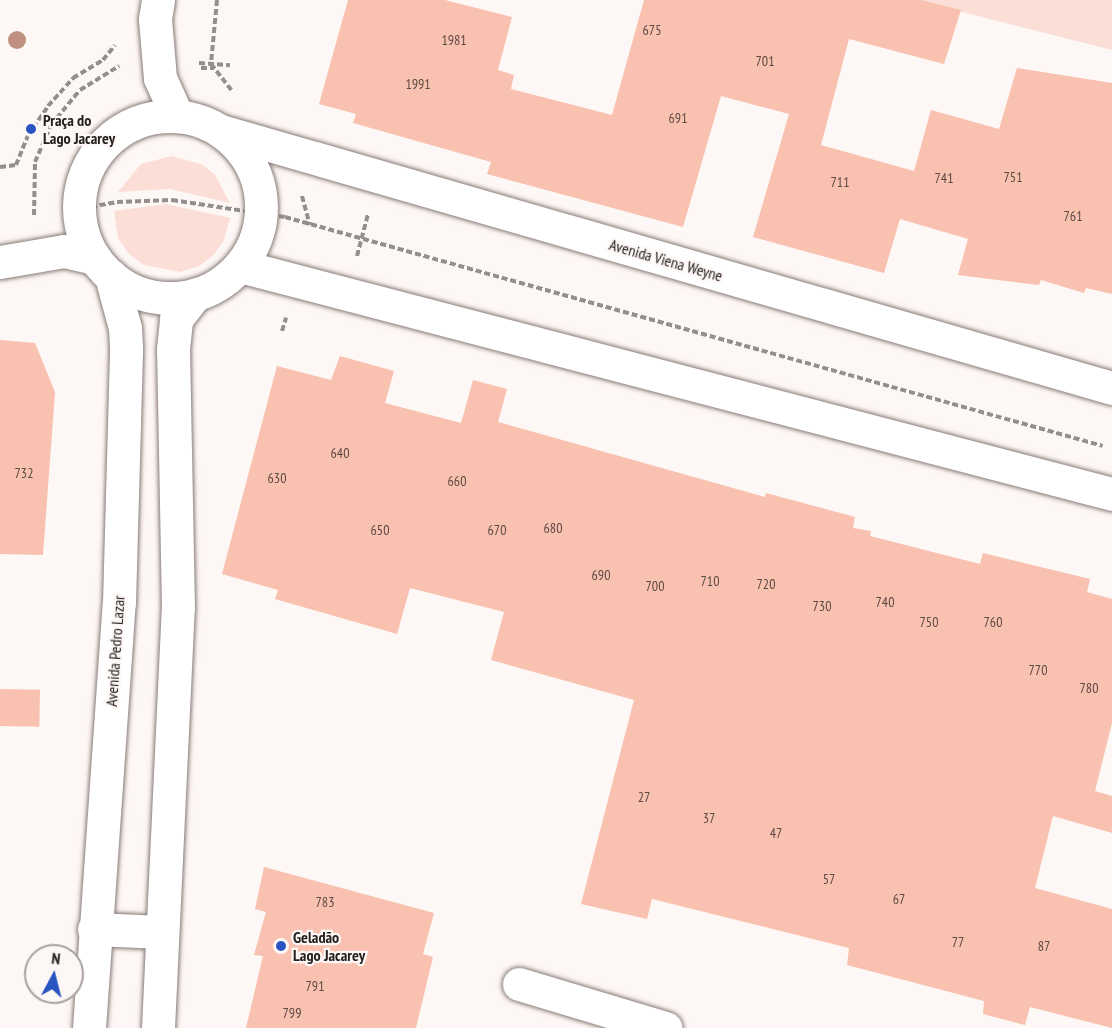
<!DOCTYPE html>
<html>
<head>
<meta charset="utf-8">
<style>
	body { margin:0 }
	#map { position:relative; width:1112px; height:1028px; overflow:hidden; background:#fdf7f5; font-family:"PT Sans Narrow",sans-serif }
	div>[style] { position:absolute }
	.green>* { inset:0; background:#fbdfd6 }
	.building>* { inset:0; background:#f9c1af; transform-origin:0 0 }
	.path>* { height:4px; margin-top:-2px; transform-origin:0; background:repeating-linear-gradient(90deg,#948f8d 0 6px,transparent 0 9px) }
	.roads { filter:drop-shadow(0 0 2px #887b77) drop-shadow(0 0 2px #887b77) }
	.minor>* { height:33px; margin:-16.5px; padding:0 16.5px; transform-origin:16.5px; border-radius:16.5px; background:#fff }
	.minor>.ring { margin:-16.5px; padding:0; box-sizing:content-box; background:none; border:33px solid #fff; border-radius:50% }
	.trees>* { width:18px; height:18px; margin:-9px; border-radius:50%; background:#bf9080 }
	.dots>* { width:16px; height:16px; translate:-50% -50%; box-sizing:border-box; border:3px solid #fdf7f5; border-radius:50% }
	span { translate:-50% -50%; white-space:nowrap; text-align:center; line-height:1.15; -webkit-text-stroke:4.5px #fdf7f5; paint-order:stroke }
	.number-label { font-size:14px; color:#5b4943 }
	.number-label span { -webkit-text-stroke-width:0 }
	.poi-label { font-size:16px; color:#26211f; font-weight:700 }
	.left { translate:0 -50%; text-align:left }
	.street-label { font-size:16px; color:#26211f }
	.north { position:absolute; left:24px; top:944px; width:60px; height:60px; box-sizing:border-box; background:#fdf7f5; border:2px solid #a7a19f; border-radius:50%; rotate:7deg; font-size:16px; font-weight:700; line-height:24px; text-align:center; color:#26211f }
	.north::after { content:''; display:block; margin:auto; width:21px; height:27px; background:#2b54c3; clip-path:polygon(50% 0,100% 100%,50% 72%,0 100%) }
</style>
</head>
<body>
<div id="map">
	<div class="green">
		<i style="clip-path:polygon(915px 0,1112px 0,1112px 50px)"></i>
		<i style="clip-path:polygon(172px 156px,203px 165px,215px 175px,230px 203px,170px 189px,118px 192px,141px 164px)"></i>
		<i style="clip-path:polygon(166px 204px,230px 218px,224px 240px,214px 255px,199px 266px,180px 272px,144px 265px,129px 254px,118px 238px,114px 211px)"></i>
	</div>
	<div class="building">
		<i style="clip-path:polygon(348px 0,445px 0,512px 17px,498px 70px,514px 75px,511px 89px,612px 115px,644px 0,921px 0,961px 10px,944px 64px,849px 39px,821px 145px,914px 171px,931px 110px,999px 129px,1017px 68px,1112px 83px,1112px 294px,1086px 288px,1084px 293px,1041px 280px,1039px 285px,958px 275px,968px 239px,900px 219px,884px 273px,753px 237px,789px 114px,721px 96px,683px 227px,487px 174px,491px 162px,353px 123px,356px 114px,319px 104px)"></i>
		<i style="clip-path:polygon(0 340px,35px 343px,55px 392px,43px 555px,0 554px)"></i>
		<i style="clip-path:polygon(340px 356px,394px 371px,385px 403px,461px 423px,473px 380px,507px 389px,498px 422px,765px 497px,766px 493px,855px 517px,853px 528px,871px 531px,870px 536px,980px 564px,983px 553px,1090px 579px,1087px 592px,1112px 599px,1112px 723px,1095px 791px,1112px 796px,1112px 833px,1053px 816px,1035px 888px,1112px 909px,1112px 1028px,1030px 1007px,1025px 1025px,983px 1014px,984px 1001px,847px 965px,849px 948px,652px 899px,647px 919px,581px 904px,634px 700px,491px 660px,504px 612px,410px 588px,397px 634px,275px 599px,278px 590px,222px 574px,277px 366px,331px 380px)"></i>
		<i style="left:0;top:689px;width:40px;height:37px;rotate:1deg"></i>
		<i style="clip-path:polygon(264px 867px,434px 913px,423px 954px,433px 957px,416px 1028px,246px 1028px,263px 956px,254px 955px,266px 912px,255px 909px)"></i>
	</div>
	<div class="path">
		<i style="left:217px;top:0;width:64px;rotate:95.4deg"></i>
		<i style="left:211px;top:64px;width:33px;rotate:52deg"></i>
		<i style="left:199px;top:63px;width:31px;rotate:4deg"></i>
		<i style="left:201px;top:68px;width:12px"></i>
		<i style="left:0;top:167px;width:16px;rotate:-7deg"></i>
		<i style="left:16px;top:165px;width:32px;rotate:-68deg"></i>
		<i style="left:28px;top:135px;width:35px;rotate:-55deg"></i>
		<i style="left:48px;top:106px;width:38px;rotate:-48deg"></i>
		<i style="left:73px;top:78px;width:35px;rotate:-31deg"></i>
		<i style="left:103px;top:60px;width:19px;rotate:-51deg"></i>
		<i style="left:302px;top:196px;width:30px;rotate:75deg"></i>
		<i style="left:73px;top:210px;width:45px;rotate:-10.3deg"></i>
		<i style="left:117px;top:202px;width:55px;rotate:-2.1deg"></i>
		<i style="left:172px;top:200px;width:114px;rotate:8.6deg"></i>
		<i style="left:285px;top:217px;width:849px;rotate:15.64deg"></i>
		<i style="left:34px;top:215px;width:53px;rotate:-88.9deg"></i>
		<i style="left:35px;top:162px;width:40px;rotate:-66.6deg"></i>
		<i style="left:51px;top:125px;width:45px;rotate:-50.4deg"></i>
		<i style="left:80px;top:90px;width:46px;rotate:-31.6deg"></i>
		<i style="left:357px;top:256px;width:43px;rotate:-75.3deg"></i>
		<i style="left:282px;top:331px;width:14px;rotate:-73deg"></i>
	</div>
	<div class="roads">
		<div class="minor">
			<i style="left:158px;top:0;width:19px;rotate:99deg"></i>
			<i style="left:155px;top:19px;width:59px;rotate:85.2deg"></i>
			<i style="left:160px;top:78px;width:42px;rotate:65.9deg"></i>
			<i class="ring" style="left:79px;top:116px;width:149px;height:149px"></i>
			<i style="left:221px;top:131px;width:927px;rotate:16.09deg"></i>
			<i style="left:0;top:262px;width:65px;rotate:-9.8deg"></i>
			<i style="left:64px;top:251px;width:31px;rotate:13deg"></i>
			<i style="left:240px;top:266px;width:901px;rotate:14.65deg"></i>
			<i style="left:94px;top:929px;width:68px;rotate:2.5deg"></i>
			<i style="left:519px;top:984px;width:153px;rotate:16.7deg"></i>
			<i style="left:89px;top:1028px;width:426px;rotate:-86deg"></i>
			<i style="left:119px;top:603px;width:256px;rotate:-88.4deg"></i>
			<i style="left:126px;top:347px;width:19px;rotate:-93deg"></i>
			<i style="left:125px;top:328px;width:54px;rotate:-105.1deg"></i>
			<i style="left:158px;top:1028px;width:420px;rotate:-87.3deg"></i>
			<i style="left:178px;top:608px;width:259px;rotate:-91.1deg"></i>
			<i style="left:173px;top:349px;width:30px;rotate:-84deg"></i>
			<i style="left:176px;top:319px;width:31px;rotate:-52deg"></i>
		</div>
	</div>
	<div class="trees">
		<i style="left:17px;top:40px"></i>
	</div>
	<div class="dots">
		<i style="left:31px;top:129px;background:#2b54c3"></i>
		<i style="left:281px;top:946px;background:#2b54c3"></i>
	</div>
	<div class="number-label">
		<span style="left:652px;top:30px">675</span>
		<span style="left:454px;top:40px">1981</span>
		<span style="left:765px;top:61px">701</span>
		<span style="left:418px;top:84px">1991</span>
		<span style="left:678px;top:118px">691</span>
		<span style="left:1013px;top:177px">751</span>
		<span style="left:944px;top:178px">741</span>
		<span style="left:840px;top:182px">711</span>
		<span style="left:1073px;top:216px">761</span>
		<span style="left:340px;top:453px">640</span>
		<span style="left:24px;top:473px">732</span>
		<span style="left:277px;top:478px">630</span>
		<span style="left:457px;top:481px">660</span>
		<span style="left:553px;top:528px">680</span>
		<span style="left:380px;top:530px">650</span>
		<span style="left:497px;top:530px">670</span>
		<span style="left:601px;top:575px">690</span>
		<span style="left:710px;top:581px">710</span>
		<span style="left:766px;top:584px">720</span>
		<span style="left:655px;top:586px">700</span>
		<span style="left:885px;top:602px">740</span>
		<span style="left:822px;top:606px">730</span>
		<span style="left:929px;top:622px">750</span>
		<span style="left:993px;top:622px">760</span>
		<span style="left:1038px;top:670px">770</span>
		<span style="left:1089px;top:688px">780</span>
		<span style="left:644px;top:797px">27</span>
		<span style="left:709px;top:818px">37</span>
		<span style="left:776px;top:833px">47</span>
		<span style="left:829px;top:879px">57</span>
		<span style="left:899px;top:899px">67</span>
		<span style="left:325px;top:902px">783</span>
		<span style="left:958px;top:942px">77</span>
		<span style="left:1044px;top:946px">87</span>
		<span style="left:315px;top:986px">791</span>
		<span style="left:292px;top:1013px">799</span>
	</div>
	<div class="poi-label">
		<span class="left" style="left:43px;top:129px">Praça do<br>Lago Jacarey</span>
		<span class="left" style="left:293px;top:946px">Geladão<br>Lago Jacarey</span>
	</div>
	<div class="street-label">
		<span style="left:666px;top:260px;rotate:16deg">Avenida Viena Weyne</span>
		<span style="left:115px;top:651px;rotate:-86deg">Avenida Pedro Lazar</span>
	</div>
	<div class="north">N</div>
</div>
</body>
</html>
